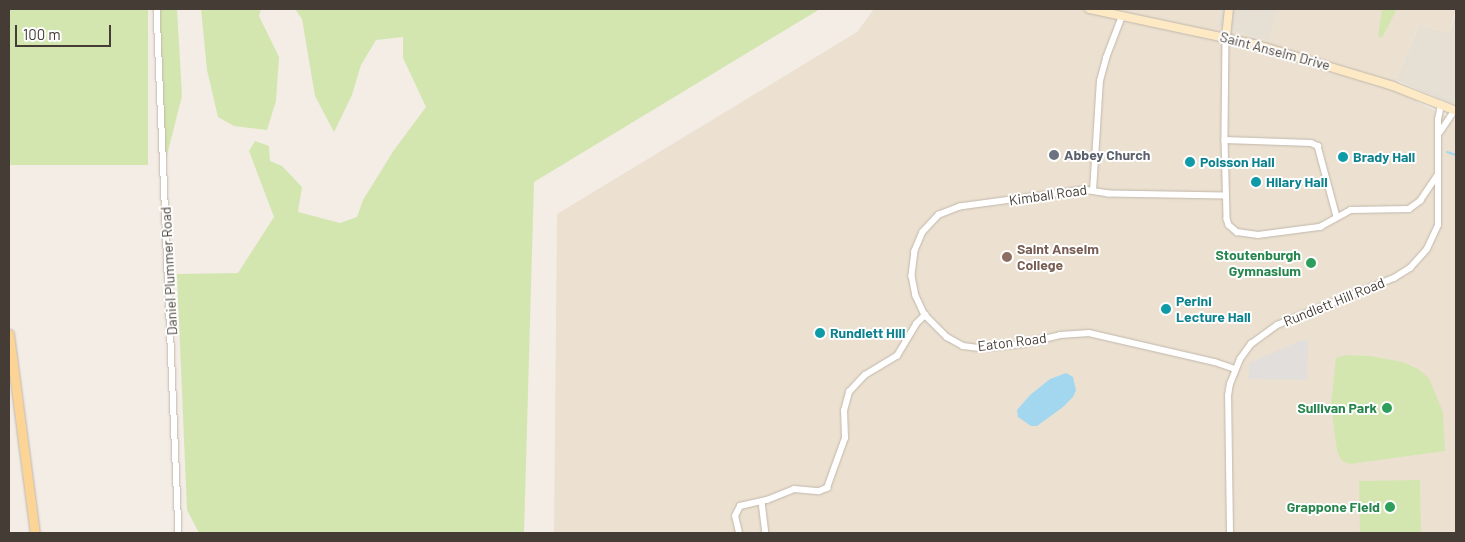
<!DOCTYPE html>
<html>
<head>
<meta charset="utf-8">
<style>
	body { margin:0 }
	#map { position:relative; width:1465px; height:542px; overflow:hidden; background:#f3ede6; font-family:Barlow,sans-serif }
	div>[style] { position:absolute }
	.residential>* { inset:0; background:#e6dfd4 }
	.education>* { inset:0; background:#ece1d0 }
	.green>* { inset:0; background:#d3e6af; transform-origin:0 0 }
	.parking>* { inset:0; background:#e1dedb }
	.water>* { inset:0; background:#a3d7ef }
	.stream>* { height:2px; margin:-1px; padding:0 1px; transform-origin:1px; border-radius:1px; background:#a3d7ef }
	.roads { filter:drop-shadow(0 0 1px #c1b7ac) drop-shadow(0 0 1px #c1b7ac) }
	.street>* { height:5.5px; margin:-2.75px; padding:0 2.75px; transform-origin:2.75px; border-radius:2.75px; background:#fff }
	.secondary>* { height:8px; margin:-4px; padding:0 4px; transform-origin:4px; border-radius:4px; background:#fdeac5 }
	.primary>* { height:9px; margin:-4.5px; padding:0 4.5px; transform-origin:4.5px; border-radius:4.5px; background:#fcd495 }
	.dots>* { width:14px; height:14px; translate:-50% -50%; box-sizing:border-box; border:2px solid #fff; border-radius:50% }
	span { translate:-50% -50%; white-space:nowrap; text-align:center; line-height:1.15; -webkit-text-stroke:4px #fff; paint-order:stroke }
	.street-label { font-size:14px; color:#453d35 }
	.worship-label { font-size:14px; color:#5b616d; font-weight:700 }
	.left { translate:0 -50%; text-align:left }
	.culture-label { font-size:14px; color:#0d838f; font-weight:700 }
	.education-label { font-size:14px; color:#785e54; font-weight:700 }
	.leisure-label { font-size:14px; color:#27864d; font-weight:700 }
	.right { translate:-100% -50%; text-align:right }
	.frame { position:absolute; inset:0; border:10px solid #453d35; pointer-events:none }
	.scale { position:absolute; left:15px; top:25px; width:96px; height:22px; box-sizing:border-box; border:2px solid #453d35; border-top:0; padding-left:6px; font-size:15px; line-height:18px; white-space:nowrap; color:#453d35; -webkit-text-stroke:4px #fff; paint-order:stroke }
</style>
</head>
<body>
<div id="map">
	<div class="residential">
		<i style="clip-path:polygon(1220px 9px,1278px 9px,1269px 41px,1218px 27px)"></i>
		<i style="clip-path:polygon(1456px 13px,1456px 105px,1396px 80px,1419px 25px,1449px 33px)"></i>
	</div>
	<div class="education">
		<i style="clip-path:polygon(874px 9px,1220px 9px,1218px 27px,1268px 41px,1278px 9px,1456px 9px,1449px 33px,1419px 25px,1396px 80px,1419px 103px,1456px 121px,1456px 533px,554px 533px,557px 214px,857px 32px)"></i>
	</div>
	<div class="green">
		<i style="left:9px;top:9px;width:139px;height:156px"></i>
		<i style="clip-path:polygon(158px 9px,177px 9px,182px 96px,164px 167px)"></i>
		<i style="clip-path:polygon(201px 9px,261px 9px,259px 16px,279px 57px,276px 101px,267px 130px,234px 126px,218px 117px,207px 70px)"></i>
		<i style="clip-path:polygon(295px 9px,820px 9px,534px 182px,524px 533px,199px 533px,187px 510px,177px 274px,238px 273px,274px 217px,249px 151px,255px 141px,269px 146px,270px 161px,282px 166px,302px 187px,298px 212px,340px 223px,357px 217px,363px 200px,394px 150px,426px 107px,403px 58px,403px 37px,376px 40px,361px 65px,352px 95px,334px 132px,315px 96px,302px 19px)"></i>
		<i style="clip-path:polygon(1382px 9px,1397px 9px,1382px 38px,1378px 36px)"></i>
		<i style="clip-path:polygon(1346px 355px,1370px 356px,1403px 362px,1418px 369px,1429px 378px,1443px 412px,1445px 451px,1350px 464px,1342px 461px,1337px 451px,1331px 405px,1336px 358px)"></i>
		<i style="left:1420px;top:480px;width:53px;height:61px;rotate:89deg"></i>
	</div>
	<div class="parking">
		<i style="clip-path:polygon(1308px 340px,1307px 380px,1249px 379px,1249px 363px,1300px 341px)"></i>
	</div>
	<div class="water">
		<i style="clip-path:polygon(1066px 373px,1073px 377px,1076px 390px,1073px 397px,1063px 407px,1037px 426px,1031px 426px,1018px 417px,1017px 410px,1030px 395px,1050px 379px)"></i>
	</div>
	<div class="stream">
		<i style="left:1447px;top:152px;width:9px;rotate:18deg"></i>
	</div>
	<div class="roads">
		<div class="street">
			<i style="left:157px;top:9px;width:524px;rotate:87.6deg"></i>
			<i style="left:1226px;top:37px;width:103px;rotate:90.6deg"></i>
			<i style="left:1225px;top:140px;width:79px;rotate:88.5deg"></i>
			<i style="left:1227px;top:219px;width:6px;rotate:72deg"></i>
			<i style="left:1229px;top:225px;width:11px;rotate:41deg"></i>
			<i style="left:1237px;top:232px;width:21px;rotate:8deg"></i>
			<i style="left:1258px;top:235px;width:63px;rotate:-7.4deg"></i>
			<i style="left:1320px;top:227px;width:35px;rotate:-29deg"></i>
			<i style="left:1351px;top:210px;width:58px;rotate:-1deg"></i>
			<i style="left:1409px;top:209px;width:14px;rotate:-36deg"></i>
			<i style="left:1420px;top:201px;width:30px;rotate:-56deg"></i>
			<i style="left:1440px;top:132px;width:27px;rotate:-56deg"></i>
			<i style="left:1225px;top:140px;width:86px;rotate:2deg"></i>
			<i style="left:1311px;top:143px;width:8px;rotate:23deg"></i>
			<i style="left:1318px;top:146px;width:73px;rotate:75deg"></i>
			<i style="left:1093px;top:191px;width:110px;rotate:-86.4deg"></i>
			<i style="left:1100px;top:81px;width:24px;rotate:-75deg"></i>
			<i style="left:1106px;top:58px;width:45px;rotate:-69.1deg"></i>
			<i style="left:1226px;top:196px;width:117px;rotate:-179deg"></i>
			<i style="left:1109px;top:194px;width:24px;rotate:-171deg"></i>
			<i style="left:1085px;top:190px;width:126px;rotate:172.3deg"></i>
			<i style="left:960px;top:207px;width:22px;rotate:159deg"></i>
			<i style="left:939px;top:215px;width:23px;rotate:133deg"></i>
			<i style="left:923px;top:232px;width:21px;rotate:113deg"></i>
			<i style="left:915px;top:251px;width:25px;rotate:97deg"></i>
			<i style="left:912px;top:276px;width:20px;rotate:79deg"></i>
			<i style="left:916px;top:296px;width:21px;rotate:65deg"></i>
			<i style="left:925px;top:315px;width:31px;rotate:45deg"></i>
			<i style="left:947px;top:337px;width:18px;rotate:29deg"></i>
			<i style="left:963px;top:346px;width:17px;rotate:7deg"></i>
			<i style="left:980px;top:348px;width:42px;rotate:-5.4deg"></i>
			<i style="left:1022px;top:344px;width:39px;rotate:-13deg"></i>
			<i style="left:1060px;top:335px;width:29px;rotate:-4deg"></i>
			<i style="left:1089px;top:333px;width:129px;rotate:13deg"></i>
			<i style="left:1215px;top:362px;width:21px;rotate:19deg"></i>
			<i style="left:762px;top:502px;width:31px;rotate:83deg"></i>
			<i style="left:739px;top:533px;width:17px;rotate:-103deg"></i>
			<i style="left:735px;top:516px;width:11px;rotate:-63deg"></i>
			<i style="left:740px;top:506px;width:28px;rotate:-13deg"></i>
			<i style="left:767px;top:500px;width:29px;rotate:-22deg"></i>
			<i style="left:794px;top:489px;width:25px;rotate:5deg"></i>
			<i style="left:819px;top:491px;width:9px;rotate:-21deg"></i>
			<i style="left:827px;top:488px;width:53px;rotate:-70.2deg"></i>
			<i style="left:845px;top:438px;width:27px;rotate:-92deg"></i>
			<i style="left:844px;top:411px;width:20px;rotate:-75deg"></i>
			<i style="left:849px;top:392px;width:23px;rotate:-47deg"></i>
			<i style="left:865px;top:375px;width:37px;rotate:-31deg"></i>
			<i style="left:897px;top:356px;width:37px;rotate:-59deg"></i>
			<i style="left:916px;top:324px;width:13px;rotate:-45deg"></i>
			<i style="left:1230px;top:533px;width:137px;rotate:-90.8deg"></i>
			<i style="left:1228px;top:396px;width:12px;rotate:-81deg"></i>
			<i style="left:1230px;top:384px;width:27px;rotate:-68deg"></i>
			<i style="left:1240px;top:359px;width:19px;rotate:-54deg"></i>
			<i style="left:1251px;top:344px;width:32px;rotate:-36deg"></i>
			<i style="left:1277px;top:325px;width:126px;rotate:-21.9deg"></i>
			<i style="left:1394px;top:278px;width:19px;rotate:-32deg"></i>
			<i style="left:1410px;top:268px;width:25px;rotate:-48deg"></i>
			<i style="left:1427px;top:249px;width:26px;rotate:-65deg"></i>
			<i style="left:1438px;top:225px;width:105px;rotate:-90deg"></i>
			<i style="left:1438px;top:120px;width:16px;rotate:-79deg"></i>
		</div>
		<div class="secondary">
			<i style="left:1089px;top:9px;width:169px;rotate:12deg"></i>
			<i style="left:1254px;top:44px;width:145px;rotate:16.8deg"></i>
			<i style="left:1393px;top:86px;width:68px;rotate:21.6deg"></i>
			<i style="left:1226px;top:37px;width:28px;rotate:-84deg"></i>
		</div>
		<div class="primary">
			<i style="left:9px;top:334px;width:201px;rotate:82.6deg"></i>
		</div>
	</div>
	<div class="dots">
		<i style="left:1054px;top:155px;background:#6b7280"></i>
		<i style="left:1343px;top:157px;background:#0f9aa8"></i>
		<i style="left:1190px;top:162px;background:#0f9aa8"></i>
		<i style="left:1256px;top:182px;background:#0f9aa8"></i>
		<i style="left:1007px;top:257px;background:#8d6e63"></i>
		<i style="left:1311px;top:263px;background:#2e9e5b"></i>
		<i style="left:1166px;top:309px;background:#0f9aa8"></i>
		<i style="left:820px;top:333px;background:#0f9aa8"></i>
		<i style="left:1387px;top:408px;background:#2e9e5b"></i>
		<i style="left:1390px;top:507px;background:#2e9e5b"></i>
	</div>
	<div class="street-label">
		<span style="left:1275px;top:51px;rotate:15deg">Saint Anselm Drive</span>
		<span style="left:1048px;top:195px;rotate:-8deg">Kimball Road</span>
		<span style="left:169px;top:271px;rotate:-93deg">Daniel Plummer Road</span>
		<span style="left:1334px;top:302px;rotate:-22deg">Rundlett Hill Road</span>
		<span style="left:1012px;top:342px;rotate:-7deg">Eaton Road</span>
	</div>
	<div class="worship-label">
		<span class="left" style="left:1064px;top:155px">Abbey Church</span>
	</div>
	<div class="culture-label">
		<span class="left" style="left:1353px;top:157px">Brady Hall</span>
		<span class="left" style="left:1200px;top:162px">Poisson Hall</span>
		<span class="left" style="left:1266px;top:182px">Hilary Hall</span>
		<span class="left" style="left:1176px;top:309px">Perini<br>Lecture Hall</span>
		<span class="left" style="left:830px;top:333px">Rundlett Hill</span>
	</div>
	<div class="education-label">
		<span class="left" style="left:1017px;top:257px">Saint Anselm<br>College</span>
	</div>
	<div class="leisure-label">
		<span class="right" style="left:1301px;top:263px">Stoutenburgh<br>Gymnasium</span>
		<span class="right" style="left:1377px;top:408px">Sullivan Park</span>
		<span class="right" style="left:1380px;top:507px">Grappone Field</span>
	</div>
	<div class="frame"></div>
	<div class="scale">100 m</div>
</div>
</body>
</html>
